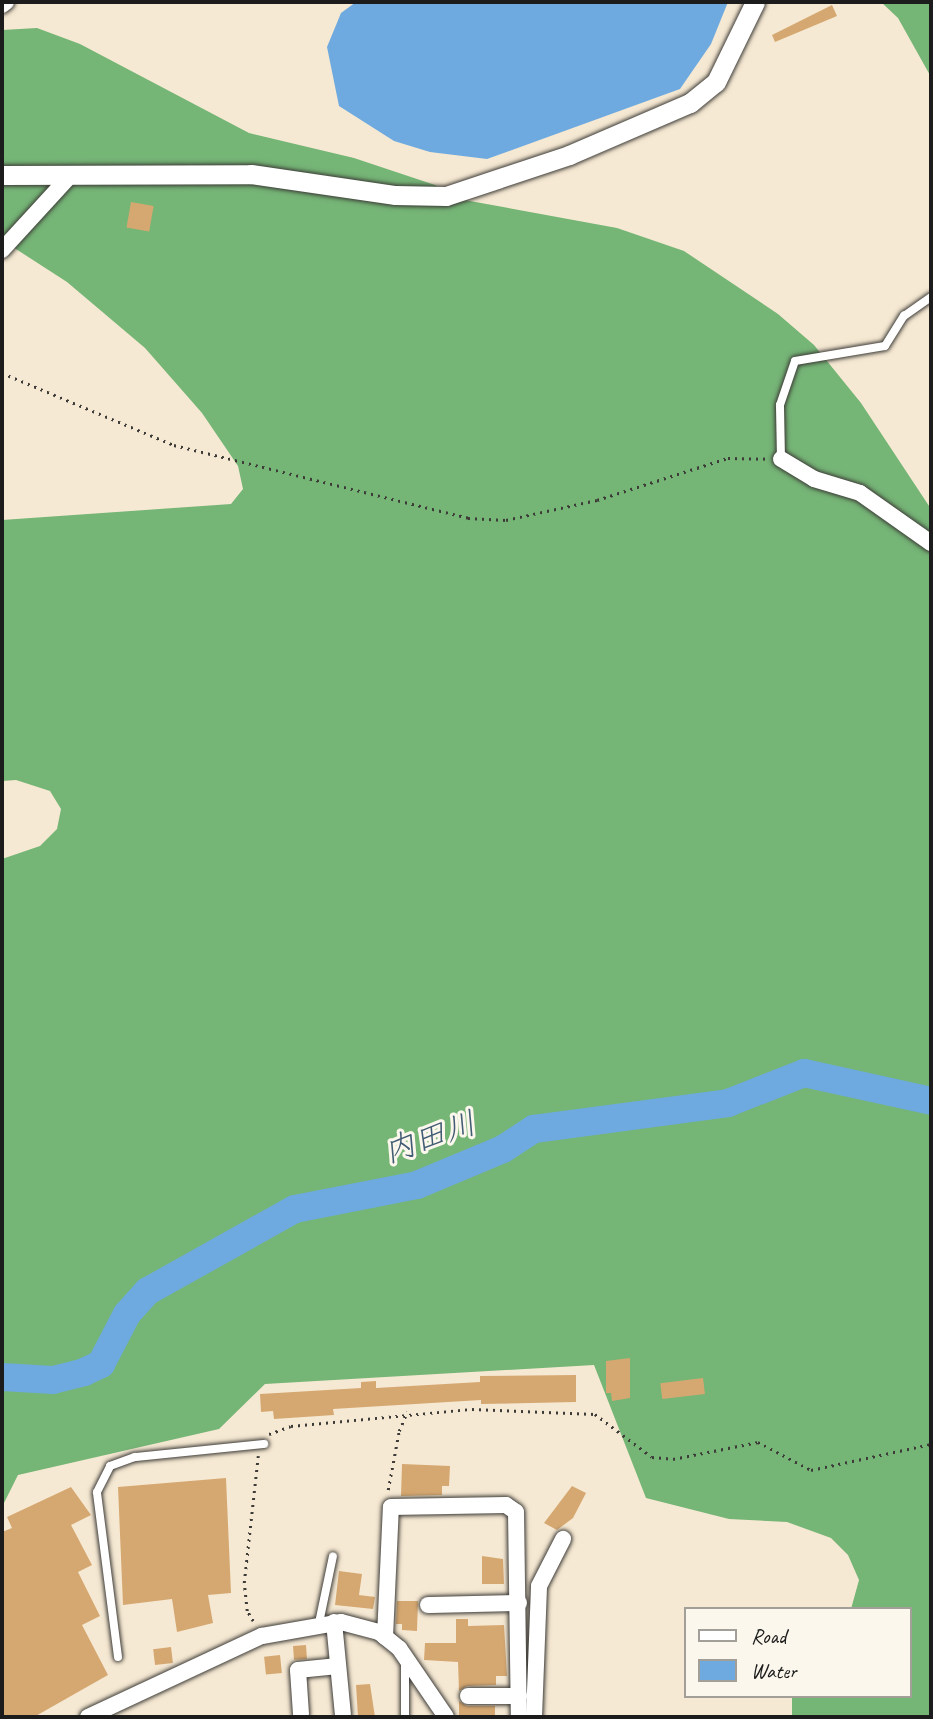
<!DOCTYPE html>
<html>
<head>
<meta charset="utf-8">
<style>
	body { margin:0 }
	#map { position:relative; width:933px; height:1719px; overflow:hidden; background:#f6e9d3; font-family:Caveat,"Klee One",sans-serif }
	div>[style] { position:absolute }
	.forest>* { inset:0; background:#75b576 }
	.water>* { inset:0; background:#6eaadf }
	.river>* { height:28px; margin:-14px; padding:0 14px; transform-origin:14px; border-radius:14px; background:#6eaadf }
	.building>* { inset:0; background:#d6a871; transform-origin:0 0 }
	.path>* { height:2.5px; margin-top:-1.25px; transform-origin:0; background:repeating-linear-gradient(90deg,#3d3b37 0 2px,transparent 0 7px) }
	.roads { filter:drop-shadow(0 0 2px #3d3b37) drop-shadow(0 0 2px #3d3b37) }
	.service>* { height:8px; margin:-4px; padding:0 4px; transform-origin:4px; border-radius:4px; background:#fff }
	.minor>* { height:16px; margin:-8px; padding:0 8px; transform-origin:8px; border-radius:8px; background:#fff }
	.tertiary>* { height:19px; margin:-9.5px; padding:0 9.5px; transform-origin:9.5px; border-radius:9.5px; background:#fff }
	span { translate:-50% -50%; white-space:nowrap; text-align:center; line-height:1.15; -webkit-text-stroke:6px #fbf7ec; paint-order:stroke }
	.water-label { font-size:32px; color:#415c74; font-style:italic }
	.frame { position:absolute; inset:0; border:4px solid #1c1c1c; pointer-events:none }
	.legend { position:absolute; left:684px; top:1607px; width:228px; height:91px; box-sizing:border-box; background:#fbf7ec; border:2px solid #a29f99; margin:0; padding:9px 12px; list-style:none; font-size:21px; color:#1c1c1c }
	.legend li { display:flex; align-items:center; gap:14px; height:35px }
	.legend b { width:35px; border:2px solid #a29f99 }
</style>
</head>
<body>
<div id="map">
	<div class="forest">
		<i style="clip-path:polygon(881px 2px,931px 2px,931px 77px,898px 18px)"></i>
		<i style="clip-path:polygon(37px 28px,80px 44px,249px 133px,354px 158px,435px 185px,459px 199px,617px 228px,684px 251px,778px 314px,814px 345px,861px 403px,931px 509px,931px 1717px,792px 1717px,792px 1696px,910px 1696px,910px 1609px,851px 1609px,859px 1580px,848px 1555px,831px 1538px,787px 1522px,729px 1519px,646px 1498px,594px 1365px,265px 1384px,219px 1429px,18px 1475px,2px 1507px,2px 859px,40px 846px,57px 829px,61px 809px,50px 791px,16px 780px,2px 781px,2px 520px,231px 504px,243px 489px,238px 466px,202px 413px,145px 348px,67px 282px,2px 240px,2px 30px)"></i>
	</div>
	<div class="water">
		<i style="clip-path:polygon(356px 2px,728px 2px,711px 44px,680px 89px,487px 159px,430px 152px,394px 141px,339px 106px,327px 47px,341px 13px)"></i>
	</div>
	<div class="river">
		<i style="left:2px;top:1377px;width:51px;rotate:3.4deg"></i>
		<i style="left:53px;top:1380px;width:32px;rotate:-14deg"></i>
		<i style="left:84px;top:1372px;width:19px;rotate:-25deg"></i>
		<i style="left:101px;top:1364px;width:56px;rotate:-62.5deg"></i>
		<i style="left:127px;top:1314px;width:31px;rotate:-48deg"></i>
		<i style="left:148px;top:1291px;width:168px;rotate:-29.2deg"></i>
		<i style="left:295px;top:1209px;width:124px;rotate:-11.1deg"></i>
		<i style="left:417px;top:1185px;width:93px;rotate:-22.7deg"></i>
		<i style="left:503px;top:1149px;width:37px;rotate:-33deg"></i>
		<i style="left:534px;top:1129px;width:196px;rotate:-7.6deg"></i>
		<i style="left:728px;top:1103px;width:82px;rotate:-21.5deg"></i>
		<i style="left:804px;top:1073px;width:130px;rotate:12.4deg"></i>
	</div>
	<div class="building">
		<i style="clip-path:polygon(832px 5px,837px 16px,775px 42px,772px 35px)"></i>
		<i style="left:131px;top:202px;width:23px;height:26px;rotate:10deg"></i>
		<i style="clip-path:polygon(630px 1358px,630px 1398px,612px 1401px,611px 1393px,606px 1393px,606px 1361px)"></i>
		<i style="clip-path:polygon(576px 1375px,576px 1402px,481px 1404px,481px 1400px,333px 1409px,334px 1415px,274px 1419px,273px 1411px,261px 1412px,260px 1394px,361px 1388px,361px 1382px,376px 1381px,376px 1388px,480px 1382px,480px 1376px)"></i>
		<i style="left:703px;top:1378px;width:16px;height:43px;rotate:83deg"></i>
		<i style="clip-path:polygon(402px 1464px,450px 1466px,449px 1486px,442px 1486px,442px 1495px,401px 1496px)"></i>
		<i style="clip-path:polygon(226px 1478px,231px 1593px,208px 1595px,213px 1623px,177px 1632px,172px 1599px,123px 1605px,118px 1487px)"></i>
		<i style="clip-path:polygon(572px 1486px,586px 1493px,573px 1518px,557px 1530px,544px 1523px)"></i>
		<i style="clip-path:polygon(71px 1487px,91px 1515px,71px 1525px,92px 1565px,78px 1572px,100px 1616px,82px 1625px,108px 1675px,34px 1717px,2px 1717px,2px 1532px,12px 1528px,7px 1517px)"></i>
		<i style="clip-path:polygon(482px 1556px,503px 1559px,504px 1584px,482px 1584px)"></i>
		<i style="clip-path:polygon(339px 1571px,362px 1574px,359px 1595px,375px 1597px,373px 1609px,335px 1605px)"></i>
		<i style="clip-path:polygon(397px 1601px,418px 1601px,417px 1631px,402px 1630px,402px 1624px,396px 1624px)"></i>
		<i style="clip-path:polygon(456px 1619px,468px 1619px,468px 1626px,504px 1625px,507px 1676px,496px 1676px,496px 1685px,467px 1686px,459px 1691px,458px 1662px,424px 1660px,425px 1643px,456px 1643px)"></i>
		<i style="left:306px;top:1645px;width:14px;height:13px;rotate:86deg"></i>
		<i style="left:171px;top:1647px;width:16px;height:18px;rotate:83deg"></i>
		<i style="left:280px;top:1655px;width:18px;height:16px;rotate:84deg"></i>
		<i style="clip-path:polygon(370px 1684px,375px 1717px,358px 1717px,356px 1685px)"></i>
		<i style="clip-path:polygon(459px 1701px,467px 1706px,495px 1706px,495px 1717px,459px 1715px)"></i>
	</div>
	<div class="path">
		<i style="left:2px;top:373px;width:186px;rotate:22.7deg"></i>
		<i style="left:174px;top:445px;width:303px;rotate:13.9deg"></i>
		<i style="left:468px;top:518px;width:38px;rotate:3deg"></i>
		<i style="left:506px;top:520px;width:93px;rotate:-12.4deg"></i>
		<i style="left:597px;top:500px;width:138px;rotate:-17.8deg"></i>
		<i style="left:728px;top:458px;width:39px;rotate:1deg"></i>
		<i style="left:269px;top:1434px;width:23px;rotate:-20deg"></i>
		<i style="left:291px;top:1426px;width:182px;rotate:-5.4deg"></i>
		<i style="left:472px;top:1409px;width:123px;rotate:2.3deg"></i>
		<i style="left:595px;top:1414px;width:71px;rotate:37deg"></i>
		<i style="left:652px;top:1457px;width:21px;rotate:5deg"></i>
		<i style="left:673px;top:1459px;width:87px;rotate:-11.3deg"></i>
		<i style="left:758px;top:1442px;width:60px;rotate:27.8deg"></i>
		<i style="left:811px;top:1470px;width:123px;rotate:-12.2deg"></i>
		<i style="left:388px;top:1490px;width:60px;rotate:-79.4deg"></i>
		<i style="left:399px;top:1431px;width:21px;rotate:-67deg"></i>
		<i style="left:253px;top:1621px;width:12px;rotate:-121deg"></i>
		<i style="left:247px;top:1611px;width:28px;rotate:-96deg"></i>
		<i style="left:244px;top:1583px;width:128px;rotate:-83.7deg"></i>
	</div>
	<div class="roads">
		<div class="service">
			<i style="left:781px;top:459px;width:54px;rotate:-91.1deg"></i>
			<i style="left:780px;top:405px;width:46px;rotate:-71.2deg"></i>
			<i style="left:795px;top:361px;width:91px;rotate:-9.5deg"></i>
			<i style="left:885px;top:346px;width:36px;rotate:-58deg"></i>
			<i style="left:904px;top:316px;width:33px;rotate:-35deg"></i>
			<i style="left:319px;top:1623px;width:68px;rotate:-78.2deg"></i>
			<i style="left:118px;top:1657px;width:166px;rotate:-97.3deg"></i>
			<i style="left:97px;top:1492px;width:29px;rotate:-63deg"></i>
			<i style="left:110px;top:1466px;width:27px;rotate:-20deg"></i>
			<i style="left:135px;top:1457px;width:130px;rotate:-5.8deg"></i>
			<i style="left:405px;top:1717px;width:56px;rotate:-90deg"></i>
		</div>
		<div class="minor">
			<i style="left:2px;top:5px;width:5px;rotate:-37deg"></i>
			<i style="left:2px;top:250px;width:98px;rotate:-47.5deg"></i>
			<i style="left:781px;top:459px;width:39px;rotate:31deg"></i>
			<i style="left:814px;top:479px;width:48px;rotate:16.9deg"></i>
			<i style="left:860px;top:493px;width:87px;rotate:35.2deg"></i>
			<i style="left:428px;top:1605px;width:91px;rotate:-1.3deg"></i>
			<i style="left:334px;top:1622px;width:93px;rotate:84.5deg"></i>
			<i style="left:385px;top:1637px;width:130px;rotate:-87.4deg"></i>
			<i style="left:391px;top:1507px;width:115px;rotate:-1deg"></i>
			<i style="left:506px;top:1505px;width:12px;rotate:35deg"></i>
			<i style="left:516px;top:1512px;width:205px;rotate:89.2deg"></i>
			<i style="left:468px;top:1696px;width:51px"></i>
			<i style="left:301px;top:1714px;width:44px;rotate:-93.9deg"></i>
			<i style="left:298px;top:1670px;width:40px;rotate:-5.7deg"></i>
			<i style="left:88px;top:1717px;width:192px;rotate:-25deg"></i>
			<i style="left:262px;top:1636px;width:80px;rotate:-10deg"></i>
			<i style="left:341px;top:1622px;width:39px;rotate:15deg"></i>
			<i style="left:379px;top:1632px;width:26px;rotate:39deg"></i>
			<i style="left:399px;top:1648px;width:83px;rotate:55.7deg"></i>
			<i style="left:534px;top:1717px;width:131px;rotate:-87.8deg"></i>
			<i style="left:539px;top:1586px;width:53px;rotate:-62.9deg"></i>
		</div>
		<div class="tertiary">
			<i style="left:2px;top:175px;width:249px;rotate:-0.2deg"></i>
			<i style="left:251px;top:174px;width:146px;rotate:8.3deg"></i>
			<i style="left:395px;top:195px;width:51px;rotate:1.1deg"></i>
			<i style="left:446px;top:196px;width:130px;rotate:-18.4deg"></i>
			<i style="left:569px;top:155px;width:132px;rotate:-23.3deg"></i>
			<i style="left:690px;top:103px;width:33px;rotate:-39deg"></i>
			<i style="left:716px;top:82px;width:89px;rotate:-64deg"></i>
		</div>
	</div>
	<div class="water-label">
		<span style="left:430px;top:1138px;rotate:-19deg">内田川</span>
	</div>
	<div class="frame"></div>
	<ul class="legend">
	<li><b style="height:9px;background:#fff"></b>Road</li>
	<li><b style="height:19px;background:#6eaadf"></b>Water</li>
	</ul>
</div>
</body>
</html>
